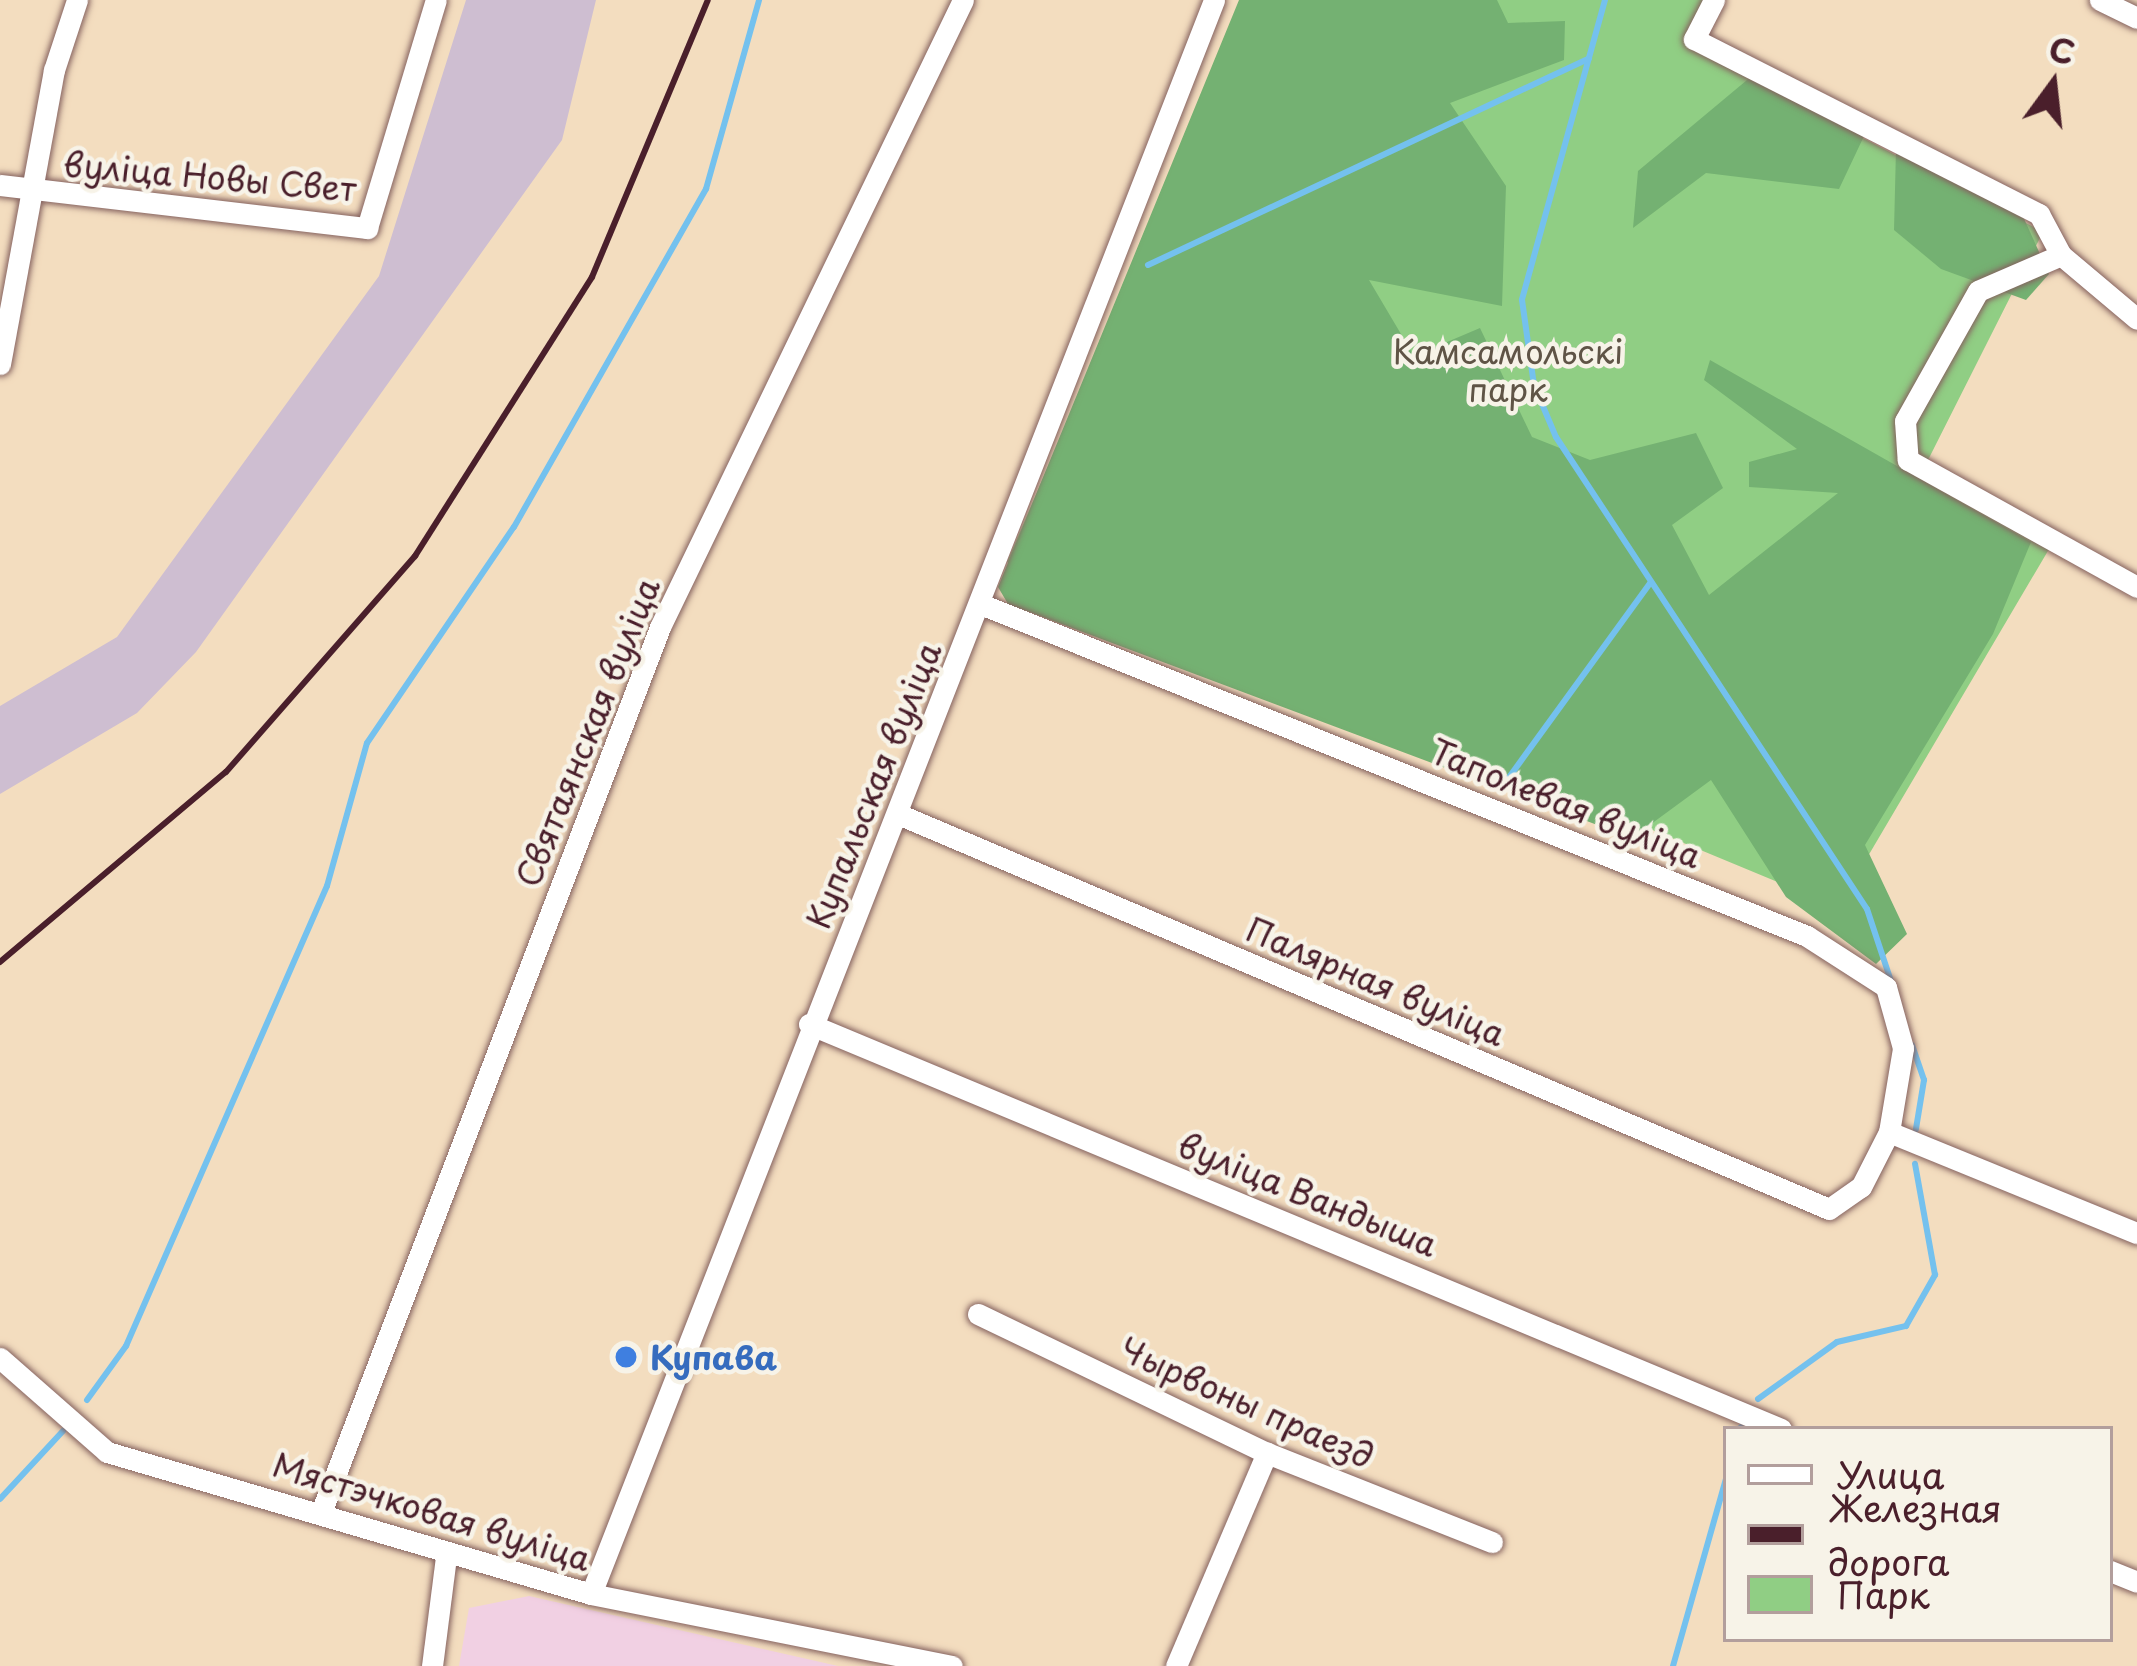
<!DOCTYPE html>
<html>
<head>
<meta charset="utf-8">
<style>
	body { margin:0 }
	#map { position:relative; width:2137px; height:1666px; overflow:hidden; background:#f3ddbf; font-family:"Playpen Sans",sans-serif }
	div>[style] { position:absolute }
	.built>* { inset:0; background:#f1d0e3 }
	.industrial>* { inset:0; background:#cebed1 }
	.green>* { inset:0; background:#90ce84 }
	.forest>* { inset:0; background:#74b172 }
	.stream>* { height:6px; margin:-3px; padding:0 3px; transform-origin:3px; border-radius:3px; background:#74c1ee }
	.roads { filter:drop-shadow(0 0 3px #85625f) drop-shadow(0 0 3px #85625f) }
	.minor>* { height:21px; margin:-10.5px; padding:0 10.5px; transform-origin:10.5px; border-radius:10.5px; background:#fff }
	.rail>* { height:6px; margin:-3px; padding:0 3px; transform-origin:3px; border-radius:3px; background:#4a1f2b }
	.dots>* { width:33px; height:33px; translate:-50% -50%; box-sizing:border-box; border:6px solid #f7f3e8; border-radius:50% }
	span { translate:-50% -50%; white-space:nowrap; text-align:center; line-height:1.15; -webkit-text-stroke:9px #f7f3e8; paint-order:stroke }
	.street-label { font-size:33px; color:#4a1f2b }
	.park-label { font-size:33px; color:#5f5446 }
	.shop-label { font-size:33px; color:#366cbe; font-weight:700 }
	.left { translate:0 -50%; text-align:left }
	.legend { position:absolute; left:1723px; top:1426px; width:390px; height:216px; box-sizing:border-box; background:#f7f3e8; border:3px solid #b29e9c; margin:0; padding:15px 21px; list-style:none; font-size:36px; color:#4a1f2b }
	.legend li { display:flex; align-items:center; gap:24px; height:60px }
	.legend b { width:60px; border:3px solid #b29e9c }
	.north { position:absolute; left:1993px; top:24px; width:120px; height:120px; -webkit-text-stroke:9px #f7f3e8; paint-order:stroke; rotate:15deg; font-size:33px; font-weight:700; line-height:48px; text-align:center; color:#4a1f2b }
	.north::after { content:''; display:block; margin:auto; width:42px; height:54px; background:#4a1f2b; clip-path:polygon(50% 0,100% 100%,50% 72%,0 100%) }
</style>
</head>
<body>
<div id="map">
	<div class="built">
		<i style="clip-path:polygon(529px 1596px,838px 1666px,459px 1666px,469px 1608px)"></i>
	</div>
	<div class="industrial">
		<i style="clip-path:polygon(466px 0,596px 0,562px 140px,196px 652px,137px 713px,0 794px,0 706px,117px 637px,379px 276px)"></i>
	</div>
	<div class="green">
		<i style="clip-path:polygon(1248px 0,1723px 0,1700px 53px,2043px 232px,1926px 464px,2055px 539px,1838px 907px,1007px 562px)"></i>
	</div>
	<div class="forest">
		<i style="clip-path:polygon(1239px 0,1497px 0,1508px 23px,1565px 21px,1564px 60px,1450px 103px,1506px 186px,1502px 306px,1369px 280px,1414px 356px,1480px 328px,1532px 437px,1590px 460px,1696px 433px,1723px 488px,1672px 525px,1709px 595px,1838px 493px,1749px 487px,1749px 462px,1797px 449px,1704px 380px,1710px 360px,2031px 542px,1993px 634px,1865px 845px,1907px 934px,1876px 964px,1786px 897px,1711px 780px,1632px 838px,1008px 604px,998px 587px)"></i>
		<i style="clip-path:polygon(1753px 75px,1865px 134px,1839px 189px,1706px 173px,1633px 228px,1638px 171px)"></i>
		<i style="clip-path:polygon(1896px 149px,2021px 212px,2049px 274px,2026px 300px,1941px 269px,1894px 230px)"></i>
	</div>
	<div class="stream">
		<i style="left:1605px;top:0;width:311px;rotate:105.5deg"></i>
		<i style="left:1522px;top:300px;width:86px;rotate:82deg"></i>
		<i style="left:1534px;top:385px;width:56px;rotate:67.1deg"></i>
		<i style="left:1556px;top:437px;width:565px;rotate:56.62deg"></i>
		<i style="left:1867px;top:909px;width:76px;rotate:71.6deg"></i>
		<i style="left:1148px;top:265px;width:487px;rotate:-25.1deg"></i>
		<i style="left:1502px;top:787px;width:253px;rotate:-54deg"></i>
		<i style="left:1912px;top:1045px;width:37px;rotate:71deg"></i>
		<i style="left:1924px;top:1080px;width:50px;rotate:99.3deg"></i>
		<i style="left:1758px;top:1399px;width:97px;rotate:-35.8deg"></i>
		<i style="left:1837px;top:1342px;width:71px;rotate:-13.1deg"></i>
		<i style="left:1906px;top:1326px;width:59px;rotate:-60.4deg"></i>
		<i style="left:1935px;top:1275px;width:113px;rotate:-100.2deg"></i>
		<i style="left:87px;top:1400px;width:67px;rotate:-54.2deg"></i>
		<i style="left:126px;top:1346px;width:502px;rotate:-66.4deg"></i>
		<i style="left:327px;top:886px;width:148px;rotate:-74.4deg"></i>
		<i style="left:367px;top:743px;width:261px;rotate:-55.8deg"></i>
		<i style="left:514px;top:527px;width:389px;rotate:-60.4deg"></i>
		<i style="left:706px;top:189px;width:196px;rotate:-74.3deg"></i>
		<i style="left:1740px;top:1429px;width:2px;rotate:-63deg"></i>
		<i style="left:0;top:1499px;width:93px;rotate:-47.2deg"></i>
		<i style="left:1673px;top:1666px;width:194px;rotate:-74.2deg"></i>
	</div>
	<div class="roads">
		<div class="minor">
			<i style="left:1714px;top:0;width:44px;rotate:117.1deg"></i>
			<i style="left:1694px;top:39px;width:387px;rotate:26.9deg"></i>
			<i style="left:2039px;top:214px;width:47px;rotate:61.8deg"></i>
			<i style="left:2061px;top:255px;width:99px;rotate:40.1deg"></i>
			<i style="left:2100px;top:0;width:41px;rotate:25.9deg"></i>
			<i style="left:0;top:185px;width:370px;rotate:6.7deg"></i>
			<i style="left:367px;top:228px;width:238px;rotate:-73.2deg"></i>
			<i style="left:2061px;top:255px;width:90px;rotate:156.6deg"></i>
			<i style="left:1978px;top:291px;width:149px;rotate:119.3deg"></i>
			<i style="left:1905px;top:421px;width:39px;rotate:86deg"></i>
			<i style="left:1908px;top:460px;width:262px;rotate:29deg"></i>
			<i style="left:0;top:364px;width:299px;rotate:-79.6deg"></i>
			<i style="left:54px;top:70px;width:74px;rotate:-71.8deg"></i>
			<i style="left:898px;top:814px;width:1011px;rotate:22.99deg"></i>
			<i style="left:1829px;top:1209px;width:39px;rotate:-35deg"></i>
			<i style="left:1861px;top:1187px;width:62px;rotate:-63deg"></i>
			<i style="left:1889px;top:1132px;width:85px;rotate:-80.5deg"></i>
			<i style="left:1903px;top:1048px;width:63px;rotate:-105.6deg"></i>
			<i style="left:1886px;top:987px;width:94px;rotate:-147.2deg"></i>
			<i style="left:1807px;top:936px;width:888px;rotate:-158.11deg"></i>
			<i style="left:809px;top:1024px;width:1053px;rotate:22.62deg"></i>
			<i style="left:1889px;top:1132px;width:268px;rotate:22.2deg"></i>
			<i style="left:978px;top:1314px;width:321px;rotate:25.7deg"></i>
			<i style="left:1267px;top:1453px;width:242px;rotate:21.6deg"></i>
			<i style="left:0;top:1358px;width:142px;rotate:41.3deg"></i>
			<i style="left:107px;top:1452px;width:504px;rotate:16.35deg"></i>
			<i style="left:591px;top:1594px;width:368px;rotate:11.3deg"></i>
			<i style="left:322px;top:1510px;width:945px;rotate:-69.05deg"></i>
			<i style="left:660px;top:627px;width:696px;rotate:-64.21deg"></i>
			<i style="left:2110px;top:1571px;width:29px;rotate:22deg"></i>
			<i style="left:591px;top:1594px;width:1711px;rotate:-68.65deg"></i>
			<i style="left:432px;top:1666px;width:111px;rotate:-82.7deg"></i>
			<i style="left:1176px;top:1666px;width:232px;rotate:-66.9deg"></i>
		</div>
	</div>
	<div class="rail">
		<i style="left:0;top:962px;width:295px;rotate:-40.1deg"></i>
		<i style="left:226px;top:772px;width:287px;rotate:-48.8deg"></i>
		<i style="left:415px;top:556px;width:330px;rotate:-57.6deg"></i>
		<i style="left:592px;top:277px;width:300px;rotate:-67.3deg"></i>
	</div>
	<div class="dots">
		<i style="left:626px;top:1357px;background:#3f7fe0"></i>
	</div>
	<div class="street-label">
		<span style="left:210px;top:176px;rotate:5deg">вуліца Новы Свет</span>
		<span style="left:587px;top:732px;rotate:-68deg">Святаянская вуліца</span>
		<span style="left:873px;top:785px;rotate:-68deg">Купальская вуліца</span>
		<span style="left:1566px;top:803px;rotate:22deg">Таполевая вуліца</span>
		<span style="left:1376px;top:981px;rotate:23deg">Палярная вуліца</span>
		<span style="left:1308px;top:1194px;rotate:22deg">вуліца Вандыша</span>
		<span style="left:1247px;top:1402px;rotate:24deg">Чырвоны праезд</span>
		<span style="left:432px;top:1511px;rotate:17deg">Мястэчковая вуліца</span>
	</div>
	<div class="park-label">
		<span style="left:1508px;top:370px">Камсамольскі<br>парк</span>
	</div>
	<div class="shop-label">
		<span class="left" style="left:650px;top:1357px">Купава</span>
	</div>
	<ul class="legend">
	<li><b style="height:15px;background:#fff"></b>Улица</li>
	<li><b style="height:15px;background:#4a1f2b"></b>Железная дорога</li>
	<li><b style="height:33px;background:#90ce84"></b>Парк</li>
	</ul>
	<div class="north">С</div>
</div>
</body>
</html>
